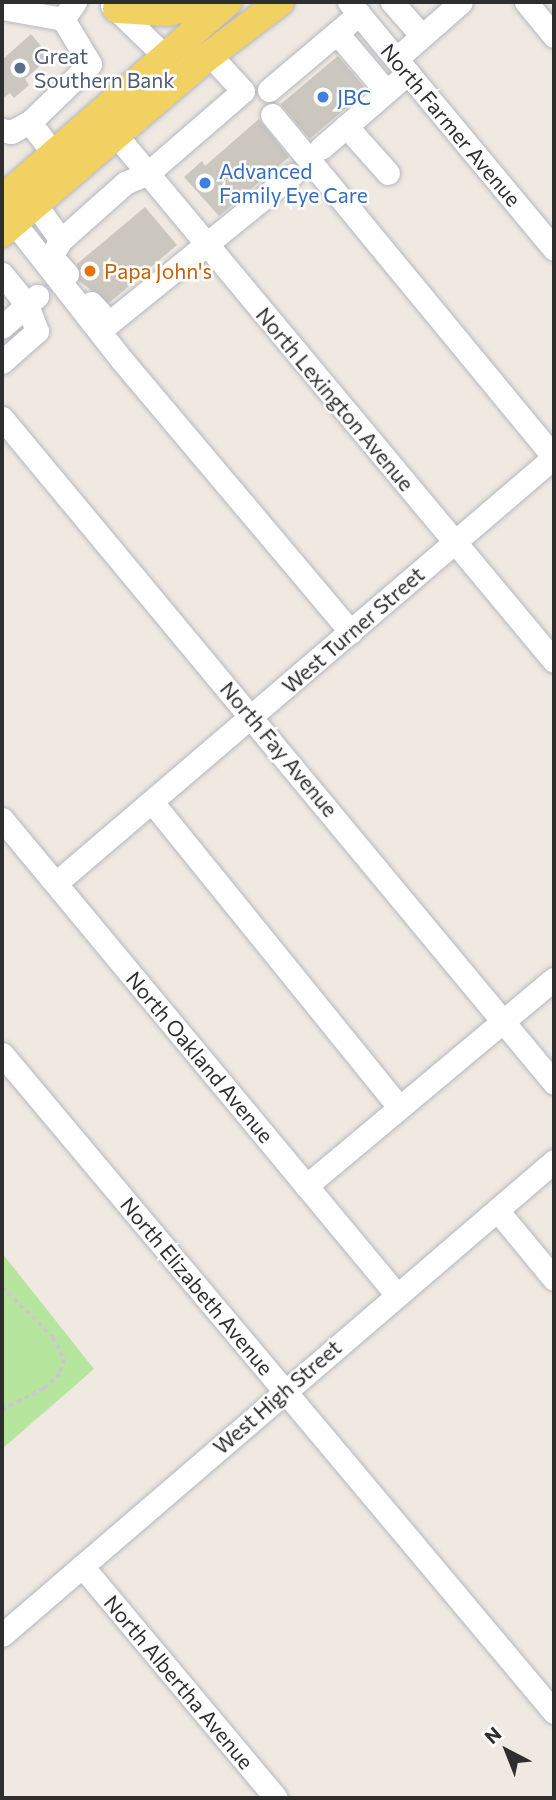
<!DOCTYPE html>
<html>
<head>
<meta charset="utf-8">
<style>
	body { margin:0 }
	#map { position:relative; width:556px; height:1800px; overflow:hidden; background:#efe9e1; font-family:Commissioner,sans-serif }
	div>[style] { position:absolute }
	.green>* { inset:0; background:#b6e59e }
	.building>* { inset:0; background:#cbc7bf; transform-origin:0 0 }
	.path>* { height:3.5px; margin-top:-1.75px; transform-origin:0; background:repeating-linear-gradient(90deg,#c9c9c9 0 5px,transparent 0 8.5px) }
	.roads { filter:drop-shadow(0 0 2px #b4b7c1) drop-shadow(0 0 2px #b4b7c1) }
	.minor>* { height:23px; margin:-11.5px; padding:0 11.5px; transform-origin:11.5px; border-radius:11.5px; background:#fff }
	.major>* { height:28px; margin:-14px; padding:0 14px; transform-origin:14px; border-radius:14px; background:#f2d163 }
	.dots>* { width:19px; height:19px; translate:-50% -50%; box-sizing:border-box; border:4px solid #fff; border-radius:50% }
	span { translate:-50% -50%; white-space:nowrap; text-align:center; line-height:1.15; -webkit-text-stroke:5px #fff; paint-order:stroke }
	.service-label { font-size:21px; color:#4e5e75 }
	.left { translate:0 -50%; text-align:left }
	.shop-label { font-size:21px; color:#366cbe }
	.street-label { font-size:21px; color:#2e2e2e }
	.food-label { font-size:21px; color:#c56008 }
	.frame { position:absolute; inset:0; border:4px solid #2e2e2e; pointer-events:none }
	.north { position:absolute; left:472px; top:1716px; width:70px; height:70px; -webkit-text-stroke:5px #fff; paint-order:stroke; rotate:318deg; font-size:19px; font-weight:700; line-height:28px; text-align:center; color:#2e2e2e }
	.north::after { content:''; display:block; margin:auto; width:24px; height:32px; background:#2e2e2e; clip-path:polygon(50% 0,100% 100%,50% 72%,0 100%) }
</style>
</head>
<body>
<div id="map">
	<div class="green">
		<i style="clip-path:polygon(2px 1253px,94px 1369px,2px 1449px)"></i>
	</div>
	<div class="building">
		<i style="clip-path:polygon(31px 34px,50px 57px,25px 79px,29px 85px,14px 98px,10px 93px,2px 99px,2px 60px)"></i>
		<i style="left:338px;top:56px;width:45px;height:75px;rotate:50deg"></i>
		<i style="clip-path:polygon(259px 119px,289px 157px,219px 216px,184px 177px,202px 161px,205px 166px)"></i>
		<i style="clip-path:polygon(145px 207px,177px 245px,109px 303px,79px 281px,77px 264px)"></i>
	</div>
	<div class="path">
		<i style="left:2px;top:1287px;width:71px;rotate:44.4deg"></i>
		<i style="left:53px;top:1337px;width:25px;rotate:63deg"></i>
		<i style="left:64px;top:1359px;width:16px;rotate:105deg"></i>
		<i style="left:60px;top:1374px;width:22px;rotate:137deg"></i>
		<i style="left:44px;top:1389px;width:47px;rotate:153.4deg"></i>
	</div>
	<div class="roads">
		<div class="minor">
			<i style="left:349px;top:2px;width:321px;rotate:50.3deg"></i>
			<i style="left:392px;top:2px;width:45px;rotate:48.6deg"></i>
			<i style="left:526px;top:2px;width:44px;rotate:50.5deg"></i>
			<i style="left:112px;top:5px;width:92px;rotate:44.1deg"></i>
			<i style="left:2px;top:8px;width:62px;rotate:10.2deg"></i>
			<i style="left:337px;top:33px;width:76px;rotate:49.8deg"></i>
			<i style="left:396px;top:59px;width:86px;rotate:-41.2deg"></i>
			<i style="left:269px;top:90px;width:118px;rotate:-40.2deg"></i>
			<i style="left:272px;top:115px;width:443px;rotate:50.5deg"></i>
			<i style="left:346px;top:126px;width:63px;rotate:48.2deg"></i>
			<i style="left:2px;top:130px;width:9px;rotate:13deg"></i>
			<i style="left:11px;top:132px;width:21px;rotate:-28deg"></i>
			<i style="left:116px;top:135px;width:684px;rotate:50.22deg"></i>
			<i style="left:321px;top:148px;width:115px;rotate:-40.8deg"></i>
			<i style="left:53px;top:153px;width:39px;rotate:-127deg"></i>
			<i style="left:30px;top:122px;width:83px;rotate:-44deg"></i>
			<i style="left:90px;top:64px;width:52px;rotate:-121deg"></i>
			<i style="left:63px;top:19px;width:21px;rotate:-55deg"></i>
			<i style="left:35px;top:204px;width:44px;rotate:54.2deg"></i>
			<i style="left:61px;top:240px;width:86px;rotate:-41.7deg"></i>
			<i style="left:125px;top:183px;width:25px;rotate:-23deg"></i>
			<i style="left:148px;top:173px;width:125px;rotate:-40.8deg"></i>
			<i style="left:243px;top:91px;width:49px;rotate:-132.5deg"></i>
			<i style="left:23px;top:234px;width:159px;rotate:51.9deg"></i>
			<i style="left:121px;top:359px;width:357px;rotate:49.9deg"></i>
			<i style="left:61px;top:240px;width:19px;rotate:122deg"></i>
			<i style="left:51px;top:256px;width:24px;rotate:48deg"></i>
			<i style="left:2px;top:274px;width:40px;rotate:51deg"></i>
			<i style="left:27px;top:305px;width:28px;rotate:69deg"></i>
			<i style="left:37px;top:331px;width:47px;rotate:138.5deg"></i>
			<i style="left:91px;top:303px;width:27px;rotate:48deg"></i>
			<i style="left:109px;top:323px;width:235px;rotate:-39deg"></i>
			<i style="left:2px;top:327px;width:47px;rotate:-41.5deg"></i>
			<i style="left:2px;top:418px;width:864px;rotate:50.3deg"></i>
			<i style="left:152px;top:802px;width:392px;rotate:51deg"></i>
			<i style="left:2px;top:819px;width:619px;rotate:50.31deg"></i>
			<i style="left:56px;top:883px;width:655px;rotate:-40.54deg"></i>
			<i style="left:2px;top:1054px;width:859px;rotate:50.01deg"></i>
			<i style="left:306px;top:1186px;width:323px;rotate:-39.9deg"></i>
			<i style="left:497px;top:1210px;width:89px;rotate:50.4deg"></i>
			<i style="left:82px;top:1566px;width:302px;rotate:50.1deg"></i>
			<i style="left:2px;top:1635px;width:728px;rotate:-40.65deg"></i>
		</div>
		<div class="major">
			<i style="left:117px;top:9px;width:50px;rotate:3.4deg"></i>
			<i style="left:167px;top:12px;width:48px;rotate:-12deg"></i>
			<i style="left:2px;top:199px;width:300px;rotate:-41.1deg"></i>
			<i style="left:2px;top:233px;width:274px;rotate:-40.6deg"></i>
			<i style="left:210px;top:55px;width:88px;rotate:-37.1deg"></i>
		</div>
	</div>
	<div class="dots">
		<i style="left:20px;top:68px;background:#5c6f8a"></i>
		<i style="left:323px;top:97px;background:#3f7fe0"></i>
		<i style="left:205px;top:183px;background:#3f7fe0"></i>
		<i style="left:90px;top:271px;background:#e8710a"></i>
	</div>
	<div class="service-label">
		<span class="left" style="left:34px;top:68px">Great<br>Southern Bank</span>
	</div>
	<div class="shop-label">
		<span class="left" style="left:337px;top:97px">JBC</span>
		<span class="left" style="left:219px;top:183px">Advanced<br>Family Eye Care</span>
	</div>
	<div class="street-label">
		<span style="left:451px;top:125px;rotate:50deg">North Farmer Avenue</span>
		<span style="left:335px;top:399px;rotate:50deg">North Lexington Avenue</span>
		<span style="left:353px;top:630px;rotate:-41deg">West Turner Street</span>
		<span style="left:279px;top:749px;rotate:50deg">North Fay Avenue</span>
		<span style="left:200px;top:1057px;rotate:50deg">North Oakland Avenue</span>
		<span style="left:197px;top:1286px;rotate:50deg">North Elizabeth Avenue</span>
		<span style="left:277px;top:1397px;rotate:-41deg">West High Street</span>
		<span style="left:179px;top:1682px;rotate:50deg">North Albertha Avenue</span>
	</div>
	<div class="food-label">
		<span class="left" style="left:104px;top:271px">Papa John's</span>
	</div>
	<div class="frame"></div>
	<div class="north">N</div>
</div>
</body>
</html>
